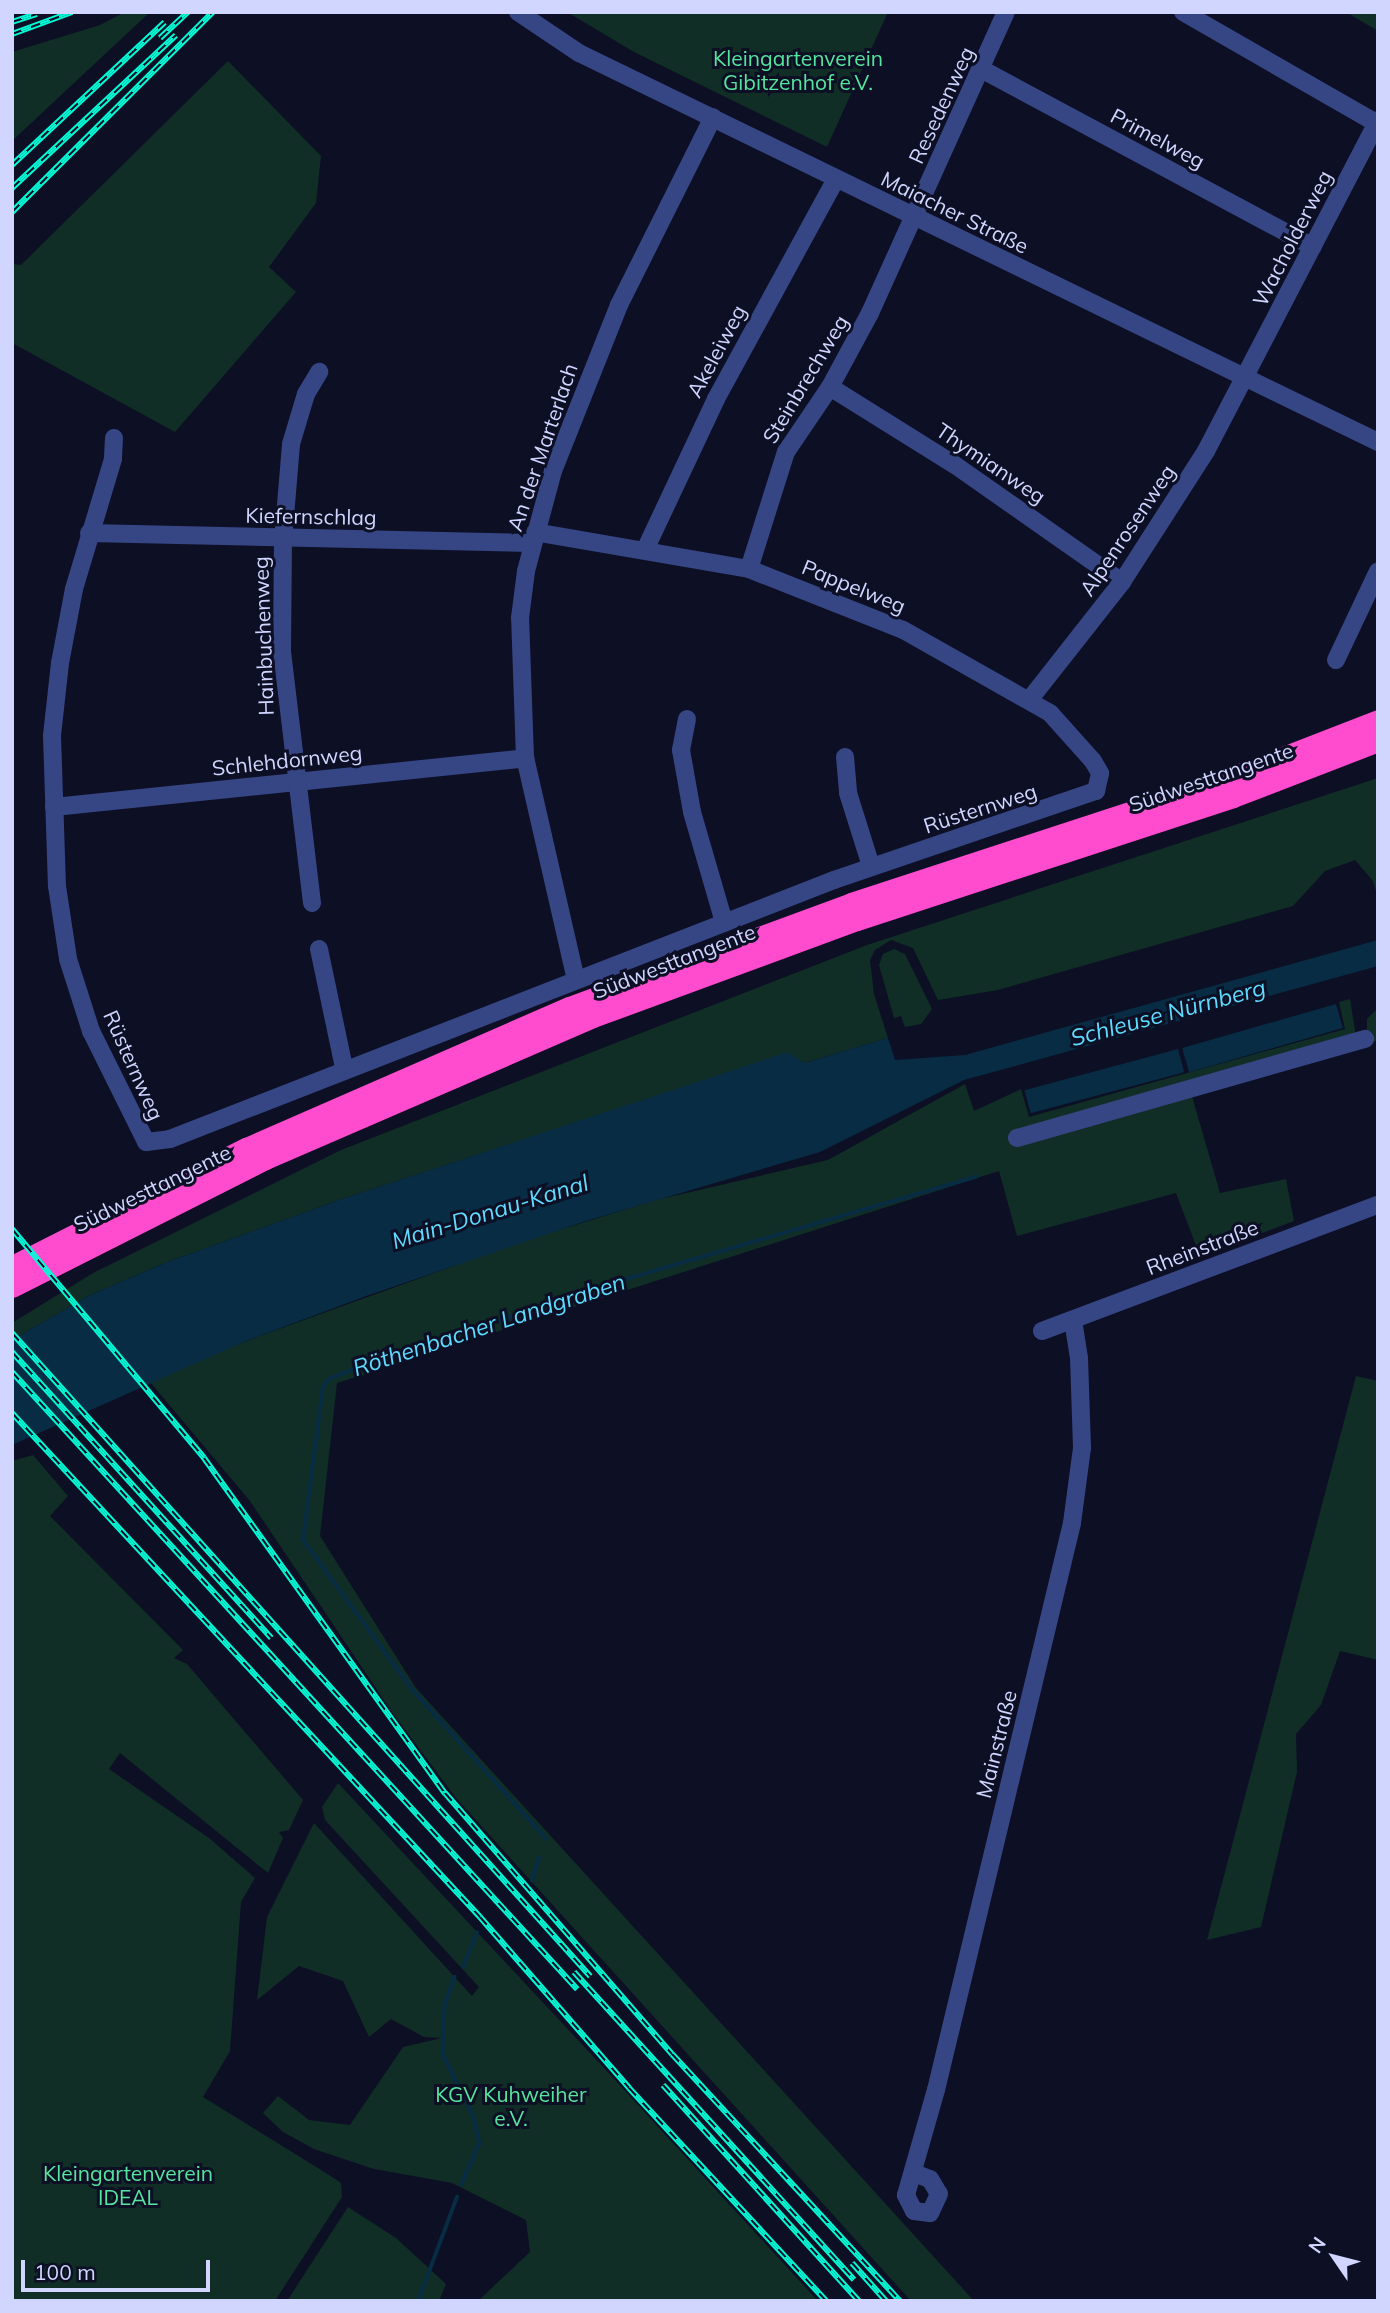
<!DOCTYPE html>
<html>
<head>
<meta charset="utf-8">
<style>
	body { margin:0 }
	#map { position:relative; width:1390px; height:2313px; overflow:hidden; background:#0d0f24; font-family:Mulish,sans-serif }
	div>[style] { position:absolute }
	.green>* { inset:0; background:#102e26 }
	.water>* { inset:0; background:#072c43; transform-origin:0 0 }
	.stream>* { height:3.5px; margin:-1.75px; padding:0 1.75px; transform-origin:1.75px; border-radius:1.75px; background:#072c43 }
	.minor>* { height:18px; margin:-9px; padding:0 9px; transform-origin:9px; border-radius:9px; background:#364685 }
	.highway>* { height:21px; margin:-10.5px; padding:0 10.5px; transform-origin:10.5px; border-radius:10.5px; background:#ff4bcd }
	.rail>* { height:6px; margin-top:-3px; transform-origin:0; background:repeating-linear-gradient(90deg,#0d0f24 0 10px,#00fbd7 0 20px); box-sizing:border-box; border-block:2px solid #00fbd7 }
	span { translate:-50% -50%; white-space:nowrap; text-align:center; line-height:1.15; -webkit-text-stroke:6px #0d0f24; paint-order:stroke }
	.park-label { font-size:21px; color:#56e59e }
	.street-label { font-size:21px; color:#d0d6ff }
	.water-label { font-size:23px; color:#5edcff; font-style:italic }
	.frame { position:absolute; inset:0; border:14px solid #d0d6ff; pointer-events:none }
	.north { position:absolute; left:1299px; top:2222px; width:70px; height:70px; -webkit-text-stroke:5px #0d0f24; paint-order:stroke; rotate:305deg; font-size:19px; font-weight:700; line-height:28px; text-align:center; color:#d0d6ff }
	.north::after { content:''; display:block; margin:auto; width:24px; height:32px; background:#d0d6ff; clip-path:polygon(50% 0,100% 100%,50% 72%,0 100%) }
	.scale { position:absolute; left:21px; top:2260px; width:189px; height:32px; box-sizing:border-box; border:4px solid #d0d6ff; border-top:0; padding-left:9px; font-size:21px; line-height:24px; white-space:nowrap; color:#d0d6ff; -webkit-text-stroke:5px #0d0f24; paint-order:stroke }
</style>
</head>
<body>
<div id="map">
	<div class="green">
		<i style="clip-path:polygon(125px 12px,150px 12px,12px 141px,12px 52px,100px 25px)"></i>
		<i style="clip-path:polygon(567px 12px,888px 12px,827px 147px,634px 52px)"></i>
		<i style="clip-path:polygon(1346px 12px,1378px 12px,1378px 31px)"></i>
		<i style="clip-path:polygon(228px 61px,321px 156px,316px 203px,269px 267px,296px 292px,175px 432px,12px 343px,12px 264px,21px 265px)"></i>
		<i style="clip-path:polygon(1378px 778px,1378px 898px,1373px 881px,1355px 860px,1325px 871px,1293px 906px,998px 990px,938px 1000px,913px 948px,891px 940px,875px 950px,870px 960px,874px 994px,888px 1038px,804px 1063px,787px 1053px,339px 1200px,170px 1261px,90px 1295px,12px 1340px,12px 1323px,93px 1273px,341px 1150px,867px 945px)"></i>
		<i style="clip-path:polygon(894px 949px,905px 954px,932px 1009px,921px 1024px,905px 1027px,901px 1016px,894px 1018px,879px 965px,883px 954px)"></i>
		<i style="clip-path:polygon(1350px 999px,1356px 1037px,1189px 1086px,1220px 1193px,1286px 1179px,1294px 1221px,1200px 1256px,1176px 1193px,1017px 1236px,999px 1171px,337px 1383px,320px 1536px,416px 1688px,974px 2301px,911px 2301px,456px 1798px,392px 1712px,250px 1501px,150px 1382px,246px 1341px,520px 1242px,656px 1200px,828px 1160px,965px 1084px,974px 1111px,1021px 1089px,1029px 1117px,1345px 1029px,1339px 1002px)"></i>
		<i style="clip-path:polygon(1378px 1008px,1378px 1040px,1367px 1044px,1367px 1019px)"></i>
		<i style="clip-path:polygon(1356px 1376px,1378px 1381px,1378px 1660px,1340px 1651px,1321px 1705px,1296px 1734px,1297px 1772px,1261px 1927px,1207px 1940px)"></i>
		<i style="clip-path:polygon(33px 1455px,68px 1496px,50px 1516px,183px 1650px,174px 1658px,187px 1664px,303px 1800px,289px 1830px,279px 1832px,283px 1838px,268px 1873px,120px 1753px,109px 1769px,209px 1838px,255px 1878px,241px 1902px,230px 2051px,203px 2097px,326px 2173px,341px 2183px,342px 2197px,275px 2301px,12px 2301px,12px 1461px)"></i>
		<i style="clip-path:polygon(338px 1783px,605px 2069px,818px 2301px,478px 2301px,530px 2252px,526px 2220px,452px 2183px,374px 2169px,314px 2149px,283px 2132px,263px 2113px,278px 2096px,309px 2120px,350px 2125px,403px 2047px,442px 2038px,424px 2037px,391px 2019px,369px 2037px,343px 1981px,299px 1966px,257px 2000px,267px 1917px,314px 1823px,472px 1996px,479px 1987px,325px 1820px,322px 1807px)"></i>
		<i style="clip-path:polygon(348px 2207px,396px 2238px,446px 2284px,439px 2301px,287px 2301px)"></i>
	</div>
	<div class="water">
		<i style="clip-path:polygon(1378px 940px,1378px 966px,964px 1080px,820px 1152px,586px 1221px,369px 1295px,246px 1341px,12px 1445px,12px 1340px,90px 1295px,170px 1261px,339px 1200px,788px 1052px,804px 1063px,888px 1038px,895px 1060px,965px 1055px)"></i>
		<i style="left:1336px;top:1004px;width:25px;height:160px;rotate:74deg"></i>
		<i style="left:1178px;top:1049px;width:24px;height:159px;rotate:75deg"></i>
	</div>
	<div class="stream">
		<i style="left:546px;top:1839px;width:199px;rotate:-131.9deg"></i>
		<i style="left:413px;top:1691px;width:187px;rotate:-126.1deg"></i>
		<i style="left:303px;top:1540px;width:154px;rotate:-82.6deg"></i>
		<i style="left:323px;top:1387px;width:10px;rotate:-53deg"></i>
		<i style="left:329px;top:1379px;width:38px;rotate:-22deg"></i>
		<i style="left:364px;top:1365px;width:265px;rotate:-18.2deg"></i>
		<i style="left:616px;top:1282px;width:375px;rotate:-16.3deg"></i>
		<i style="left:532px;top:1881px;width:24px;rotate:-73deg"></i>
		<i style="left:463px;top:1967px;width:37px;rotate:-68deg"></i>
		<i style="left:455px;top:1977px;width:31px;rotate:109deg"></i>
		<i style="left:445px;top:2006px;width:48px;rotate:92.4deg"></i>
		<i style="left:443px;top:2054px;width:68px;rotate:63.8deg"></i>
		<i style="left:473px;top:2115px;width:29px;rotate:76deg"></i>
		<i style="left:480px;top:2143px;width:45px;rotate:113.7deg"></i>
		<i style="left:418px;top:2301px;width:111px;rotate:-69.4deg"></i>
	</div>
	<div class="minor">
		<i style="left:518px;top:12px;width:73px;rotate:33.9deg"></i>
		<i style="left:579px;top:53px;width:889px;rotate:25.96deg"></i>
		<i style="left:1183px;top:12px;width:223px;rotate:29.9deg"></i>
		<i style="left:983px;top:70px;width:374px;rotate:28.2deg"></i>
		<i style="left:830px;top:387px;width:147px;rotate:32deg"></i>
		<i style="left:955px;top:465px;width:204px;rotate:35deg"></i>
		<i style="left:114px;top:438px;width:21px;rotate:93deg"></i>
		<i style="left:113px;top:459px;width:136px;rotate:106.7deg"></i>
		<i style="left:74px;top:589px;width:75px;rotate:100.7deg"></i>
		<i style="left:60px;top:663px;width:73px;rotate:96.3deg"></i>
		<i style="left:52px;top:736px;width:150px;rotate:88.1deg"></i>
		<i style="left:57px;top:886px;width:74px;rotate:81.4deg"></i>
		<i style="left:68px;top:959px;width:76px;rotate:72.3deg"></i>
		<i style="left:91px;top:1031px;width:124px;rotate:63.6deg"></i>
		<i style="left:146px;top:1142px;width:24px;rotate:-7deg"></i>
		<i style="left:170px;top:1139px;width:713px;rotate:-21.31deg"></i>
		<i style="left:834px;top:880px;width:277px;rotate:-18.8deg"></i>
		<i style="left:1096px;top:791px;width:18px;rotate:-77deg"></i>
		<i style="left:1100px;top:773px;width:14px;rotate:-120deg"></i>
		<i style="left:1093px;top:761px;width:64px;rotate:-131.9deg"></i>
		<i style="left:1050px;top:713px;width:169px;rotate:-150.5deg"></i>
		<i style="left:903px;top:630px;width:166px;rotate:-158.4deg"></i>
		<i style="left:749px;top:569px;width:217px;rotate:-170.2deg"></i>
		<i style="left:89px;top:533px;width:443px;rotate:1.3deg"></i>
		<i style="left:645px;top:550px;width:167px;rotate:-64.8deg"></i>
		<i style="left:716px;top:399px;width:251px;rotate:-61.4deg"></i>
		<i style="left:749px;top:569px;width:123px;rotate:-72.5deg"></i>
		<i style="left:786px;top:452px;width:78px;rotate:-55.9deg"></i>
		<i style="left:830px;top:387px;width:84px;rotate:-61.6deg"></i>
		<i style="left:870px;top:313px;width:330px;rotate:-65.7deg"></i>
		<i style="left:1336px;top:660px;width:98px;rotate:-64.7deg"></i>
		<i style="left:1030px;top:699px;width:149px;rotate:-51.8deg"></i>
		<i style="left:1122px;top:582px;width:156px;rotate:-57.3deg"></i>
		<i style="left:1206px;top:451px;width:373px;rotate:-62.5deg"></i>
		<i style="left:687px;top:719px;width:32px;rotate:101deg"></i>
		<i style="left:681px;top:750px;width:63px;rotate:79.9deg"></i>
		<i style="left:692px;top:812px;width:115px;rotate:73.8deg"></i>
		<i style="left:845px;top:757px;width:36px;rotate:85deg"></i>
		<i style="left:848px;top:793px;width:77px;rotate:72.5deg"></i>
		<i style="left:54px;top:807px;width:474px;rotate:-5.9deg"></i>
		<i style="left:312px;top:903px;width:253px;rotate:-96.8deg"></i>
		<i style="left:282px;top:652px;width:112px;rotate:-89.5deg"></i>
		<i style="left:283px;top:540px;width:96px;rotate:-85.2deg"></i>
		<i style="left:291px;top:444px;width:52px;rotate:-73.3deg"></i>
		<i style="left:306px;top:394px;width:26px;rotate:-59deg"></i>
		<i style="left:319px;top:949px;width:122px;rotate:78.1deg"></i>
		<i style="left:576px;top:980px;width:228px;rotate:-102.9deg"></i>
		<i style="left:525px;top:758px;width:140px;rotate:-92deg"></i>
		<i style="left:520px;top:618px;width:47px;rotate:-82.7deg"></i>
		<i style="left:526px;top:571px;width:104px;rotate:-74.9deg"></i>
		<i style="left:553px;top:471px;width:179px;rotate:-68.3deg"></i>
		<i style="left:619px;top:305px;width:210px;rotate:-63.4deg"></i>
		<i style="left:1017px;top:1138px;width:362px;rotate:-15.9deg"></i>
		<i style="left:1042px;top:1331px;width:359px;rotate:-20.6deg"></i>
		<i style="left:914px;top:2173px;width:17px;rotate:21deg"></i>
		<i style="left:930px;top:2179px;width:17px;rotate:59deg"></i>
		<i style="left:939px;top:2194px;width:21px;rotate:115deg"></i>
		<i style="left:930px;top:2213px;width:16px;rotate:-173deg"></i>
		<i style="left:914px;top:2211px;width:18px;rotate:-117deg"></i>
		<i style="left:906px;top:2195px;width:109px;rotate:-74.1deg"></i>
		<i style="left:936px;top:2090px;width:583px;rotate:-76.51deg"></i>
		<i style="left:1072px;top:1523px;width:76px;rotate:-82.4deg"></i>
		<i style="left:1082px;top:1448px;width:90px;rotate:-91.9deg"></i>
		<i style="left:1079px;top:1358px;width:37px;rotate:-99deg"></i>
	</div>
	<div class="highway">
		<i style="left:12px;top:1266px;width:262px;rotate:-26.8deg"></i>
		<i style="left:246px;top:1148px;width:352px;rotate:-23.6deg"></i>
		<i style="left:569px;top:1007px;width:301px;rotate:-20.2deg"></i>
		<i style="left:851px;top:903px;width:376px;rotate:-18.1deg"></i>
		<i style="left:1208px;top:786px;width:182px;rotate:-21.2deg"></i>
		<i style="left:12px;top:1287px;width:284px;rotate:-26.8deg"></i>
		<i style="left:265px;top:1159px;width:357px;rotate:-23.4deg"></i>
		<i style="left:593px;top:1017px;width:281px;rotate:-20.2deg"></i>
		<i style="left:857px;top:920px;width:396px;rotate:-18.1deg"></i>
		<i style="left:1233px;top:797px;width:155px;rotate:-21.1deg"></i>
	</div>
	<div class="rail">
		<i style="left:12px;top:22px;width:26px;rotate:-18deg"></i>
		<i style="left:12px;top:34px;width:64px;rotate:-20.1deg"></i>
		<i style="left:160px;top:38px;width:38px;rotate:-43deg"></i>
		<i style="left:12px;top:165px;width:209px;rotate:-43.1deg"></i>
		<i style="left:12px;top:188px;width:224px;rotate:-43deg"></i>
		<i style="left:12px;top:212px;width:284px;rotate:-44.9deg"></i>
		<i style="left:12px;top:1229px;width:299px;rotate:50deg"></i>
		<i style="left:204px;top:1458px;width:413px;rotate:54.3deg"></i>
		<i style="left:445px;top:1793px;width:346px;rotate:49deg"></i>
		<i style="left:672px;top:2054px;width:336px;rotate:47.3deg"></i>
		<i style="left:12px;top:1333px;width:865px;rotate:48.05deg"></i>
		<i style="left:12px;top:1352px;width:386px;rotate:47.8deg"></i>
		<i style="left:12px;top:1372px;width:837px;rotate:47.52deg"></i>
		<i style="left:12px;top:1413px;width:688px;rotate:47.12deg"></i>
		<i style="left:480px;top:1917px;width:227px;rotate:48.9deg"></i>
		<i style="left:629px;top:2088px;width:290px;rotate:47.2deg"></i>
		<i style="left:574px;top:1972px;width:416px;rotate:47.7deg"></i>
		<i style="left:663px;top:2085px;width:292px;rotate:47.8deg"></i>
		<i style="left:852px;top:2263px;width:51px;rotate:48.2deg"></i>
	</div>
	<div class="park-label">
		<span style="left:798px;top:70px">Kleingartenverein<br>Gibitzenhof e.V.</span>
		<span style="left:511px;top:2106px">KGV Kuhweiher<br>e.V.</span>
		<span style="left:128px;top:2185px">Kleingartenverein<br>IDEAL</span>
	</div>
	<div class="street-label">
		<span style="left:941px;top:105px;rotate:-65deg">Resedenweg</span>
		<span style="left:1158px;top:138px;rotate:28deg">Primelweg</span>
		<span style="left:955px;top:212px;rotate:26deg">Maiacher Straße</span>
		<span style="left:1292px;top:238px;rotate:-63deg">Wacholderweg</span>
		<span style="left:716px;top:351px;rotate:-62deg">Akeleiweg</span>
		<span style="left:805px;top:379px;rotate:-59deg">Steinbrechweg</span>
		<span style="left:542px;top:447px;rotate:-71deg">An der Marterlach</span>
		<span style="left:991px;top:463px;rotate:34deg">Thymianweg</span>
		<span style="left:311px;top:516px;rotate:1deg">Kiefernschlag</span>
		<span style="left:1127px;top:530px;rotate:-56deg">Alpenrosenweg</span>
		<span style="left:854px;top:586px;rotate:22deg">Pappelweg</span>
		<span style="left:263px;top:636px;rotate:-92deg">Hainbuchenweg</span>
		<span style="left:287px;top:760px;rotate:-6deg">Schlehdornweg</span>
		<span style="left:1211px;top:777px;rotate:-19deg">Südwesttangente</span>
		<span style="left:980px;top:808px;rotate:-18deg">Rüsternweg</span>
		<span style="left:674px;top:961px;rotate:-21deg">Südwesttangente</span>
		<span style="left:134px;top:1065px;rotate:66deg">Rüsternweg</span>
		<span style="left:152px;top:1188px;rotate:-26deg">Südwesttangente</span>
		<span style="left:1202px;top:1247px;rotate:-21deg">Rheinstraße</span>
		<span style="left:996px;top:1744px;rotate:-76deg">Mainstraße</span>
	</div>
	<div class="water-label">
		<span style="left:1168px;top:1013px;rotate:-15deg">Schleuse Nürnberg</span>
		<span style="left:490px;top:1212px;rotate:-17deg">Main-Donau-Kanal</span>
		<span style="left:489px;top:1325px;rotate:-18deg">Röthenbacher Landgraben</span>
	</div>
	<div class="frame"></div>
	<div class="north">N</div>
	<div class="scale">100 m</div>
</div>
</body>
</html>
